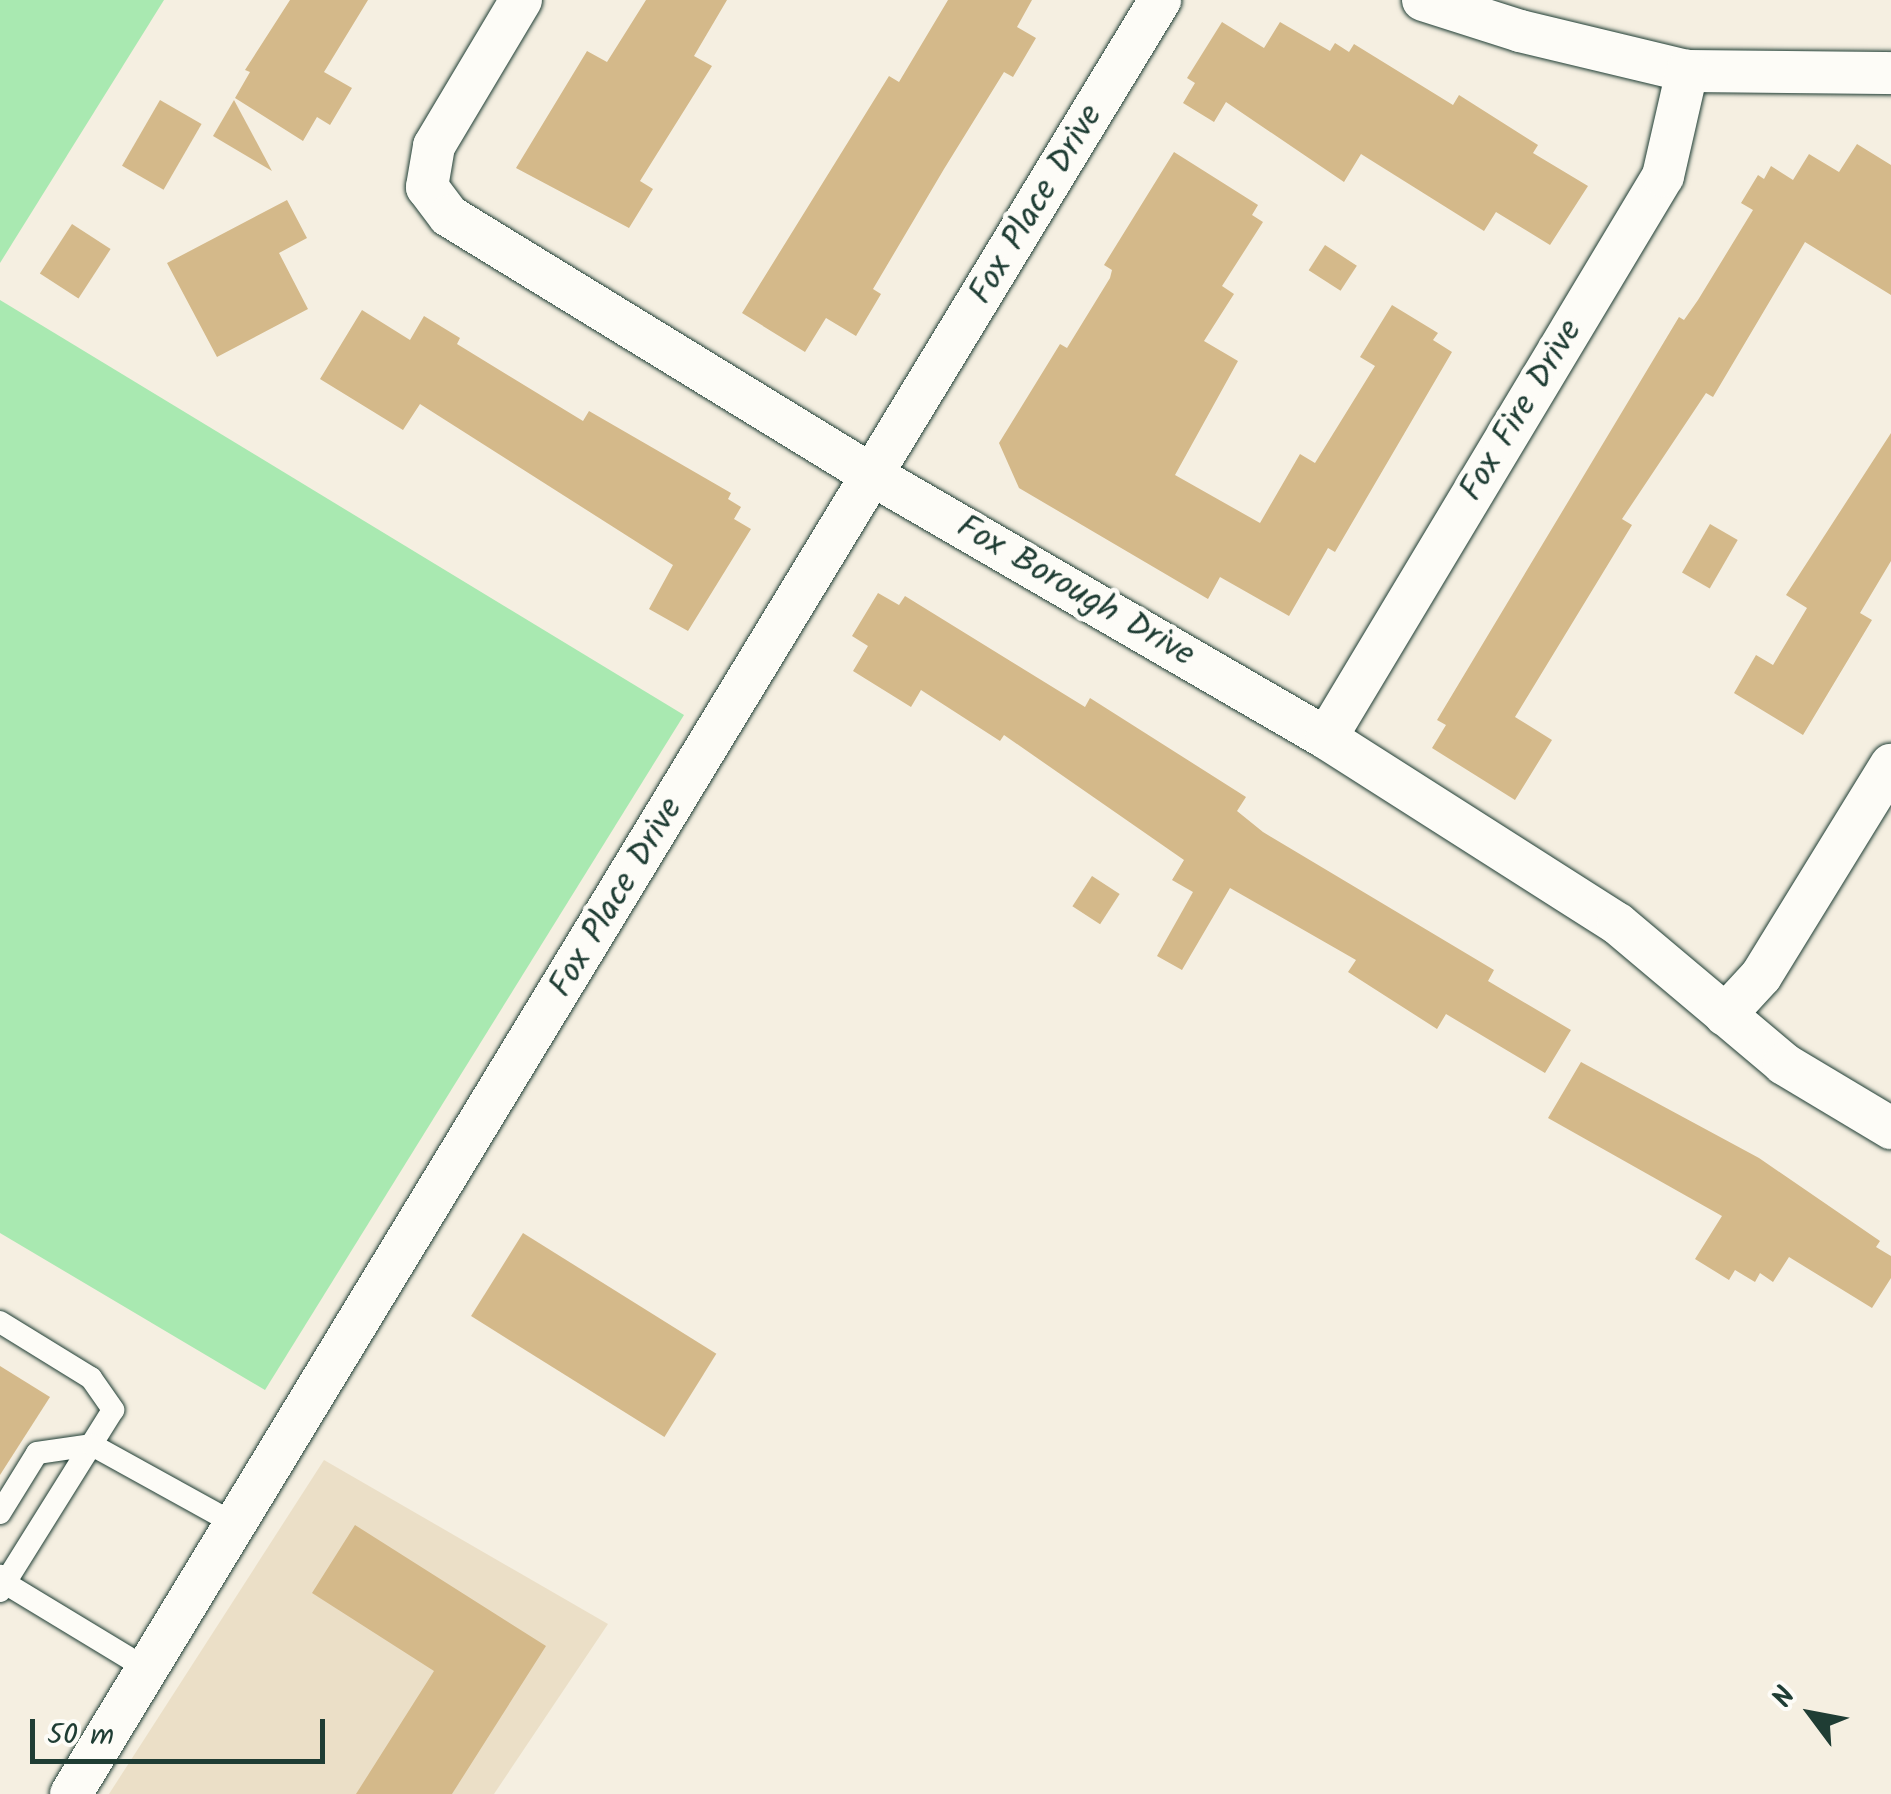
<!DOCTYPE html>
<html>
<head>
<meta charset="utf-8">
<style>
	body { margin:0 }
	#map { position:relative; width:1891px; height:1794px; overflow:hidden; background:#f5efe1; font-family:Kalam,sans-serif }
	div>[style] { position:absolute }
	.built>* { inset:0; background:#ebdfc7 }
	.green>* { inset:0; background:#a9e9b1 }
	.building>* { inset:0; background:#d4b98a; transform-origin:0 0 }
	.roads { filter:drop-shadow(0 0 2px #1f3d34) drop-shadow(0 0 2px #1f3d34) }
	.service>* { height:22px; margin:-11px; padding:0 11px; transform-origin:11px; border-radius:11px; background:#fdfcf7 }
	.minor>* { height:42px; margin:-21px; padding:0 21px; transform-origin:21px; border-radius:21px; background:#fdfcf7 }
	span { translate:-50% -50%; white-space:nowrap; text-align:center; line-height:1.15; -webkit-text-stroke:10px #fdfcf7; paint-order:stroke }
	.street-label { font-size:35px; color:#1f3d34 }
	.north { position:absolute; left:1761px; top:1664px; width:100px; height:100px; -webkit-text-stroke:8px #fdfcf7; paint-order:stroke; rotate:302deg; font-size:28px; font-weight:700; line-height:40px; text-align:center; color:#1f3d34 }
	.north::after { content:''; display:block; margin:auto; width:35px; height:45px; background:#1f3d34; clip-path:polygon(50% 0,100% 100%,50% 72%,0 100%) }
	.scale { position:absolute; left:30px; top:1719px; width:295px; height:45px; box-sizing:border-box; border:5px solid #1f3d34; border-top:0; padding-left:12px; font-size:30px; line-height:35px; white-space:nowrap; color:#1f3d34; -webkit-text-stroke:8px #fdfcf7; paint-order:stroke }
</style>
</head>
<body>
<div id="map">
	<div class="built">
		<i style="clip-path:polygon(324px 1460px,608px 1624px,494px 1794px,109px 1794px)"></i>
	</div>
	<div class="green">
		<i style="clip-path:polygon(0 0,164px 0,0 263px)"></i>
		<i style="clip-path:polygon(0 300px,684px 715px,265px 1390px,0 1233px)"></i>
	</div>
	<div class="building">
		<i style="clip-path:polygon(290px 0,368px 0,324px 72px,352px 88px,330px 125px,317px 117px,303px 141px,235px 98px,250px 72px,245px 70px)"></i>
		<i style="clip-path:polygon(646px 0,727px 0,694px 56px,712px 66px,640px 181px,653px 189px,629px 228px,516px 168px,587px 51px,607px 62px)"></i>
		<i style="clip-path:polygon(948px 0,1032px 0,1017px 27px,1036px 38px,1013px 77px,1004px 72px,944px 169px,873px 289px,881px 294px,856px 336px,826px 318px,805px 352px,742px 313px,889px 76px,899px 82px)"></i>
		<i style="clip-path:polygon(1222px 22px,1264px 48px,1280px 22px,1330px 51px,1335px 43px,1349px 52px,1354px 44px,1453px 105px,1459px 95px,1538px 145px,1533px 153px,1588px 186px,1550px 245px,1496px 212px,1484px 231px,1361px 154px,1344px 182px,1226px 102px,1214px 122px,1183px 103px,1195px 83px,1187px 78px)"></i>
		<i style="left:160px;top:100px;width:48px;height:76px;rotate:30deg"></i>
		<i style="clip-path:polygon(234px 100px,272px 171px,213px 136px)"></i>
		<i style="clip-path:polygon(1857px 144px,1891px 165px,1891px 295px,1805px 242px,1713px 397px,1706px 393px,1622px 519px,1632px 525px,1515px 717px,1552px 740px,1515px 800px,1432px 748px,1446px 725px,1437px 720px,1679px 317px,1684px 320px,1698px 300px,1753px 210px,1741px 203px,1758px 175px,1764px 179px,1771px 166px,1793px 180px,1809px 154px,1839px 172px)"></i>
		<i style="clip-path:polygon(1174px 152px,1258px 205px,1252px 215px,1263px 222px,1222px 286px,1234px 294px,1204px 341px,1238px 361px,1175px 475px,1260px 523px,1300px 454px,1315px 463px,1375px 366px,1360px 357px,1392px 305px,1438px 333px,1433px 340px,1452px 352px,1335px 552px,1328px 548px,1289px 616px,1220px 577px,1208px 599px,1019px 488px,999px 443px,1060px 344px,1067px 348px,1110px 278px,1112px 270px,1104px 265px)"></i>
		<i style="clip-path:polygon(287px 200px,307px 238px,279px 253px,308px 309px,217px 357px,167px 263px)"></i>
		<i style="left:72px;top:224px;width:46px;height:59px;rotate:33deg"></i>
		<i style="left:1325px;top:245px;width:38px;height:30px;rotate:33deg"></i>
		<i style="clip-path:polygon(362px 310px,410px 340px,424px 316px,460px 338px,457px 344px,583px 421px,589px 411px,731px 493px,728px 499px,741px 507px,734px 519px,751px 529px,688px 631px,649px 609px,673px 565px,420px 404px,403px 430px,320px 379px)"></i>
		<i style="clip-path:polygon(1891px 433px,1891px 561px,1860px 613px,1872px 620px,1803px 735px,1734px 693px,1756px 655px,1773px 665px,1807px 608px,1786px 595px)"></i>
		<i style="left:1710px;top:524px;width:32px;height:56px;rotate:30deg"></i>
		<i style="clip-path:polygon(878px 593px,899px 605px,905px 596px,1085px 707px,1090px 698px,1246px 797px,1237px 811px,1263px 832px,1494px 970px,1488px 981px,1571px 1030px,1545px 1073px,1446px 1014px,1437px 1029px,1348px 972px,1356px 960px,1230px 888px,1182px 970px,1157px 956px,1193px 892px,1172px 880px,1184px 860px,1004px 735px,1000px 741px,921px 690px,911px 707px,853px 671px,868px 646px,852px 636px)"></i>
		<i style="left:1092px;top:876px;width:33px;height:36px;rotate:33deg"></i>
		<i style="clip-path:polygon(1581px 1062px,1759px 1158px,1880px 1241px,1876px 1247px,1891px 1256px,1891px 1278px,1872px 1308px,1789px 1257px,1773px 1282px,1760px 1273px,1755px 1282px,1735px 1270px,1729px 1280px,1695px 1259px,1722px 1216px,1548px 1118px)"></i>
		<i style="left:523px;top:1233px;width:228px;height:98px;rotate:32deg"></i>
		<i style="clip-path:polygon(0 1366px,50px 1397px,0 1475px)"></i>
		<i style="clip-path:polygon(355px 1525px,546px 1646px,452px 1794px,356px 1794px,434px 1671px,312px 1593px)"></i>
	</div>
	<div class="roads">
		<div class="service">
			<i style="left:0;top:1322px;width:107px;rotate:31.6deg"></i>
			<i style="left:91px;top:1378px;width:39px;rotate:55deg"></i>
			<i style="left:113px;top:1410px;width:204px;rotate:122deg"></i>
			<i style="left:5px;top:1583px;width:9px;rotate:-126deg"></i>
			<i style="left:0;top:1513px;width:70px;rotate:-58.3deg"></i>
			<i style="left:37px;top:1453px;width:56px;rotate:-8.3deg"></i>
			<i style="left:92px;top:1445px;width:163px;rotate:28.9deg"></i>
			<i style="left:0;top:1591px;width:9px;rotate:-58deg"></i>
			<i style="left:5px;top:1583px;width:166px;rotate:31.2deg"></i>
		</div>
		<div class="minor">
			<i style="left:521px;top:0;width:170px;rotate:120.8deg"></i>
			<i style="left:434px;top:146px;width:42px;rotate:99.7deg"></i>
			<i style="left:427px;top:187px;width:36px;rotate:53deg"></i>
			<i style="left:449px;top:216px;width:498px;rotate:31.5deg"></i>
			<i style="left:874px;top:476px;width:522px;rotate:30.1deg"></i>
			<i style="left:1326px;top:738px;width:346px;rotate:32.5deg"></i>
			<i style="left:1618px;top:924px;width:217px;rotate:40.1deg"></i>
			<i style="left:1784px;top:1064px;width:125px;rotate:30.9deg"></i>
			<i style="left:1423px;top:0;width:102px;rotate:17.7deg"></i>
			<i style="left:1520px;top:31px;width:172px;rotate:13.5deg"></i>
			<i style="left:1687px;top:71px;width:204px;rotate:0.6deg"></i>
			<i style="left:1326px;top:738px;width:655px;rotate:-59.05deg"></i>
			<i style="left:1663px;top:176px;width:108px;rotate:-77.1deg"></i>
			<i style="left:1725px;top:1015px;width:53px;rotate:-47.3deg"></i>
			<i style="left:1761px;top:976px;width:248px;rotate:-58.4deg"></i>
			<i style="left:71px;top:1794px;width:2099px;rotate:-58.74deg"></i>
		</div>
	</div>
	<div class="street-label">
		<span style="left:1037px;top:205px;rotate:-59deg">Fox Place Drive</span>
		<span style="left:1522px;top:411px;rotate:-59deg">Fox Fire Drive</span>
		<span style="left:1075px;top:592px;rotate:30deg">Fox Borough Drive</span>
		<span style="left:617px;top:898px;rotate:-59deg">Fox Place Drive</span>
	</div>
	<div class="north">N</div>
	<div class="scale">50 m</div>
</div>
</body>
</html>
